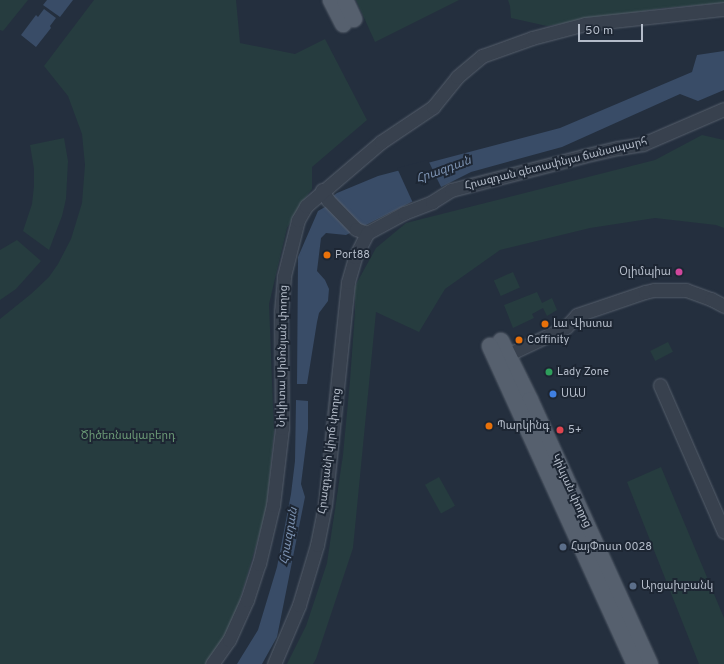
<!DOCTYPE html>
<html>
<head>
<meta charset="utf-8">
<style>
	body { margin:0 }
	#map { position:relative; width:724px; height:664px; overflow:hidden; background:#242f3e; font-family:Overpass,"Noto Sans Armenian",sans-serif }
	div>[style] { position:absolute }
	.green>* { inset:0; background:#263c3f; transform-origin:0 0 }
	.water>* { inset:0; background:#394c67 }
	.pier>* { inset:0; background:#242f3e }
	.roads { filter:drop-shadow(0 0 1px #565f6c) drop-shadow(0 0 1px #565f6c) }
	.minor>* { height:13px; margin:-6.5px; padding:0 6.5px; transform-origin:6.5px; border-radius:6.5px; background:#38414e }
	.major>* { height:16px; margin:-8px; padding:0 8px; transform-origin:8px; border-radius:8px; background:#56606e }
	.dots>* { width:11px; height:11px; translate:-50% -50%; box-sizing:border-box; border:2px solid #1d2633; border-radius:50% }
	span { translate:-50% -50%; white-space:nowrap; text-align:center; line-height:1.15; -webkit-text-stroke:4px #1d2633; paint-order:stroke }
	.street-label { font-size:11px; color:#b4bcc9 }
	.poi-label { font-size:11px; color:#b4bcc9 }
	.left { translate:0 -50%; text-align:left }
	.right { translate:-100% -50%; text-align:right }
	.park-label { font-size:11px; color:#6b9a76 }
	.water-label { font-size:12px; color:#7c92b1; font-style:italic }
	.scale { position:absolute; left:578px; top:24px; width:65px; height:18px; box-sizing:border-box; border:2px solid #b4bcc9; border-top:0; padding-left:5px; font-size:12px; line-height:14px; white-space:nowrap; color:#b4bcc9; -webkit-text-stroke:3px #1d2633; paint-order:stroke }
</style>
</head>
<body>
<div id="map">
	<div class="green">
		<i style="clip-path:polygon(0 0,28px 0,3px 31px,0 30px)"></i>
		<i style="clip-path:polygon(94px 0,236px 0,240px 43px,295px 54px,325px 39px,367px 120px,312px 167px,312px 189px,300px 205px,287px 228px,269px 304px,274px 432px,266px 512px,230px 633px,208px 664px,0 664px,0 319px,31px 294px,49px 277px,58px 264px,71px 239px,82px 203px,85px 165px,82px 134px,68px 96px,44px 66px)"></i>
		<i style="clip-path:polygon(356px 0,459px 0,375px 42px)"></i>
		<i style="clip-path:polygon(508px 0,724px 0,724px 3px,663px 8px,547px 26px,511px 18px,510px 6px)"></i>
		<i style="clip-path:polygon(702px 135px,724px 140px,724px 228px,716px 225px,655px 218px,590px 228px,500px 250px,445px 289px,419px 332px,376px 312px,353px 548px,316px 659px,313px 664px,287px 664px,306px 626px,327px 563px,343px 455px,350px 381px,355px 311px,355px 286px,376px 248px,406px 223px,655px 160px)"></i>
		<i style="clip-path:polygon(64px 138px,68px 161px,66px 199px,62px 216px,49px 250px,23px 231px,32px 204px,34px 186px,34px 169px,30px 145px)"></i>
		<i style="clip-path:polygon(17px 240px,41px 261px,16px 289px,0 300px,0 250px)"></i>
		<i style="left:513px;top:272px;width:17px;height:21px;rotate:66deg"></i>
		<i style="clip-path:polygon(537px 292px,542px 303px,552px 298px,557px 310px,547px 316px,543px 308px,532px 314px,534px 318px,513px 328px,504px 305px)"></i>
		<i style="left:668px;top:342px;width:11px;height:20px;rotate:63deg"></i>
		<i style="clip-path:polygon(661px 467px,724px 618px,724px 664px,699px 664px,627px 482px)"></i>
		<i style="left:439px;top:477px;width:33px;height:16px;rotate:61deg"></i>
	</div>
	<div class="water">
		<i style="clip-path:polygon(47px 0,73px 0,60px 17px,43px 5px)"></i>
		<i style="clip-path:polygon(44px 9px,56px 18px,50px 26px,51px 28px,36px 47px,21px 35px,36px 15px,38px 17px)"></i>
		<i style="clip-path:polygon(724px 51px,724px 90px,698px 101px,680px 94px,562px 147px,471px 172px,346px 235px,326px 233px,321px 238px,317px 271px,325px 280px,329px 289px,328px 301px,319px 313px,317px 322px,307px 384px,297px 384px,298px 257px,318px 211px,325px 207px,328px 200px,337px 193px,378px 176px,560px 128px,692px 72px,697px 55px)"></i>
		<i style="clip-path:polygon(296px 400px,308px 401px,308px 429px,301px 484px,305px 497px,277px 637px,262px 664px,237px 664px,258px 630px,277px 567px,291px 494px,295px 461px)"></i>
	</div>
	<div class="pier">
		<i style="clip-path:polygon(428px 160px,442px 189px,413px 203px,397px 168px)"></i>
	</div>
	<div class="roads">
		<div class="minor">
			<i style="left:322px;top:190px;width:12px;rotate:59deg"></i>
			<i style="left:328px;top:200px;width:40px;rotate:46deg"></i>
			<i style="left:356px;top:229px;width:12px;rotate:20deg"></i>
			<i style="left:367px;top:233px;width:42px;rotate:-28.4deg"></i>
			<i style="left:404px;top:213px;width:30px;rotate:-21deg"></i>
			<i style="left:432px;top:202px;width:22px;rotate:-32deg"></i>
			<i style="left:451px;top:190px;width:136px;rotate:-14.4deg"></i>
			<i style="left:583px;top:156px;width:36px;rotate:-13deg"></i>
			<i style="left:618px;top:148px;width:25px;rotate:-9deg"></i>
			<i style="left:643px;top:144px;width:88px;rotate:-23.4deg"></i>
			<i style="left:507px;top:355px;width:65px;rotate:-25.4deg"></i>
			<i style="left:566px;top:327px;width:16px;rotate:-47deg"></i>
			<i style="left:577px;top:315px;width:72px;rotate:-18.7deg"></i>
			<i style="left:645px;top:292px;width:9px;rotate:-13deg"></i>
			<i style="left:654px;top:290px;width:32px"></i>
			<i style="left:686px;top:290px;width:27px;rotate:20deg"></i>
			<i style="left:711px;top:299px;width:15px;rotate:28deg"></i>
			<i style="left:660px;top:385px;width:160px;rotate:66.5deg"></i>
			<i style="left:212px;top:664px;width:29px;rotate:-55deg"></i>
			<i style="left:229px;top:640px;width:44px;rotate:-65.8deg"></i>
			<i style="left:247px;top:600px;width:38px;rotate:-72deg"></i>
			<i style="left:259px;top:564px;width:61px;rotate:-76.7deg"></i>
			<i style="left:273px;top:505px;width:78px;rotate:-83.3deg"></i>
			<i style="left:282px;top:428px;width:116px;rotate:-90.5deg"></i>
			<i style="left:281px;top:312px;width:36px;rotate:-85deg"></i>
			<i style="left:284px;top:276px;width:58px;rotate:-76deg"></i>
			<i style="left:298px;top:220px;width:16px;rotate:-60deg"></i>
			<i style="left:306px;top:206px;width:99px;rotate:-40.5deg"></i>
			<i style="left:381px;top:142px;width:63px;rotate:-33.9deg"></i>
			<i style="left:433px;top:107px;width:38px;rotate:-51deg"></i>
			<i style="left:457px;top:77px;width:33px;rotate:-40deg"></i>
			<i style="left:482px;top:56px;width:53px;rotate:-19.8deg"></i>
			<i style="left:532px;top:38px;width:55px;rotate:-14.8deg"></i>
			<i style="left:585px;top:24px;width:140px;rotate:-6.2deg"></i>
			<i style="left:274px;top:664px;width:64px;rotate:-67deg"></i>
			<i style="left:299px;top:605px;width:63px;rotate:-73.3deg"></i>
			<i style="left:317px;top:545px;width:41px;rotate:-78.7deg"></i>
			<i style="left:325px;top:505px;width:224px;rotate:-84.1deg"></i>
			<i style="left:348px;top:282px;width:26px;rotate:-74deg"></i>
			<i style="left:355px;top:257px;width:27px;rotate:-63deg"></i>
		</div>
		<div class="major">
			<i style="left:331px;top:0;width:27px;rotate:63deg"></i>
			<i style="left:345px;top:0;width:21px;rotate:65deg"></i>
			<i style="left:501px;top:341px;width:66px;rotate:63.8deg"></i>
			<i style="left:530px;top:400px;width:290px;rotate:65.6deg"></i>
			<i style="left:490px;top:346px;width:349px;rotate:65.5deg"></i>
		</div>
	</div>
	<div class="dots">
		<i style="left:327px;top:255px;background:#e8710a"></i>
		<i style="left:679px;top:272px;background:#d1479c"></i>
		<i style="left:545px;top:324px;background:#e8710a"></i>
		<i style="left:519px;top:340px;background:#e8710a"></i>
		<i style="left:549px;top:372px;background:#2e9e5b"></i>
		<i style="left:553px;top:394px;background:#3f7fe0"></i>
		<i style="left:489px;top:426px;background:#e8710a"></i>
		<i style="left:560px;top:430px;background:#e0444e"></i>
		<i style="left:563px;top:547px;background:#5c6f8a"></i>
		<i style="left:633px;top:586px;background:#5c6f8a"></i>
	</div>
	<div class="street-label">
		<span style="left:556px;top:164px;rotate:-14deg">Հրազդան գետափնյա ճանապարհ</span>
		<span style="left:283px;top:356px;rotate:-89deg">Նիկիտա Սիմոնյան փողոց</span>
		<span style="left:330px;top:451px;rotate:-83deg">Հրազդանի կիրճ փողոց</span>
		<span style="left:571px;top:491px;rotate:65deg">Կիևյան փողոց</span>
	</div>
	<div class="poi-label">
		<span class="left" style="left:335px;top:255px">Port88</span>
		<span class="right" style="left:671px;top:272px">Օլիմպիա</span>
		<span class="left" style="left:553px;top:324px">Լա Վիստա</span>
		<span class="left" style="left:527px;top:340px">Coffinity</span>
		<span class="left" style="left:557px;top:372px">Lady Zone</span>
		<span class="left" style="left:561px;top:394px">ՍԱՍ</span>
		<span class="left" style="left:497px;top:426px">Պարկինգ</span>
		<span class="left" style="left:568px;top:430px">5+</span>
		<span class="left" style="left:571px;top:547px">ՀայՓոստ 0028</span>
		<span class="left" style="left:641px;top:586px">Արցախբանկ</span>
	</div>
	<div class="park-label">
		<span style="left:128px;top:436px">Ծիծեռնակաբերդ</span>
	</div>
	<div class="water-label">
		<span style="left:444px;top:171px;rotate:-20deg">Հրազդան</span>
		<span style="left:290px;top:536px;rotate:-80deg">Հրազդան</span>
	</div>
	<div class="scale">50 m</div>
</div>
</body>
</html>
